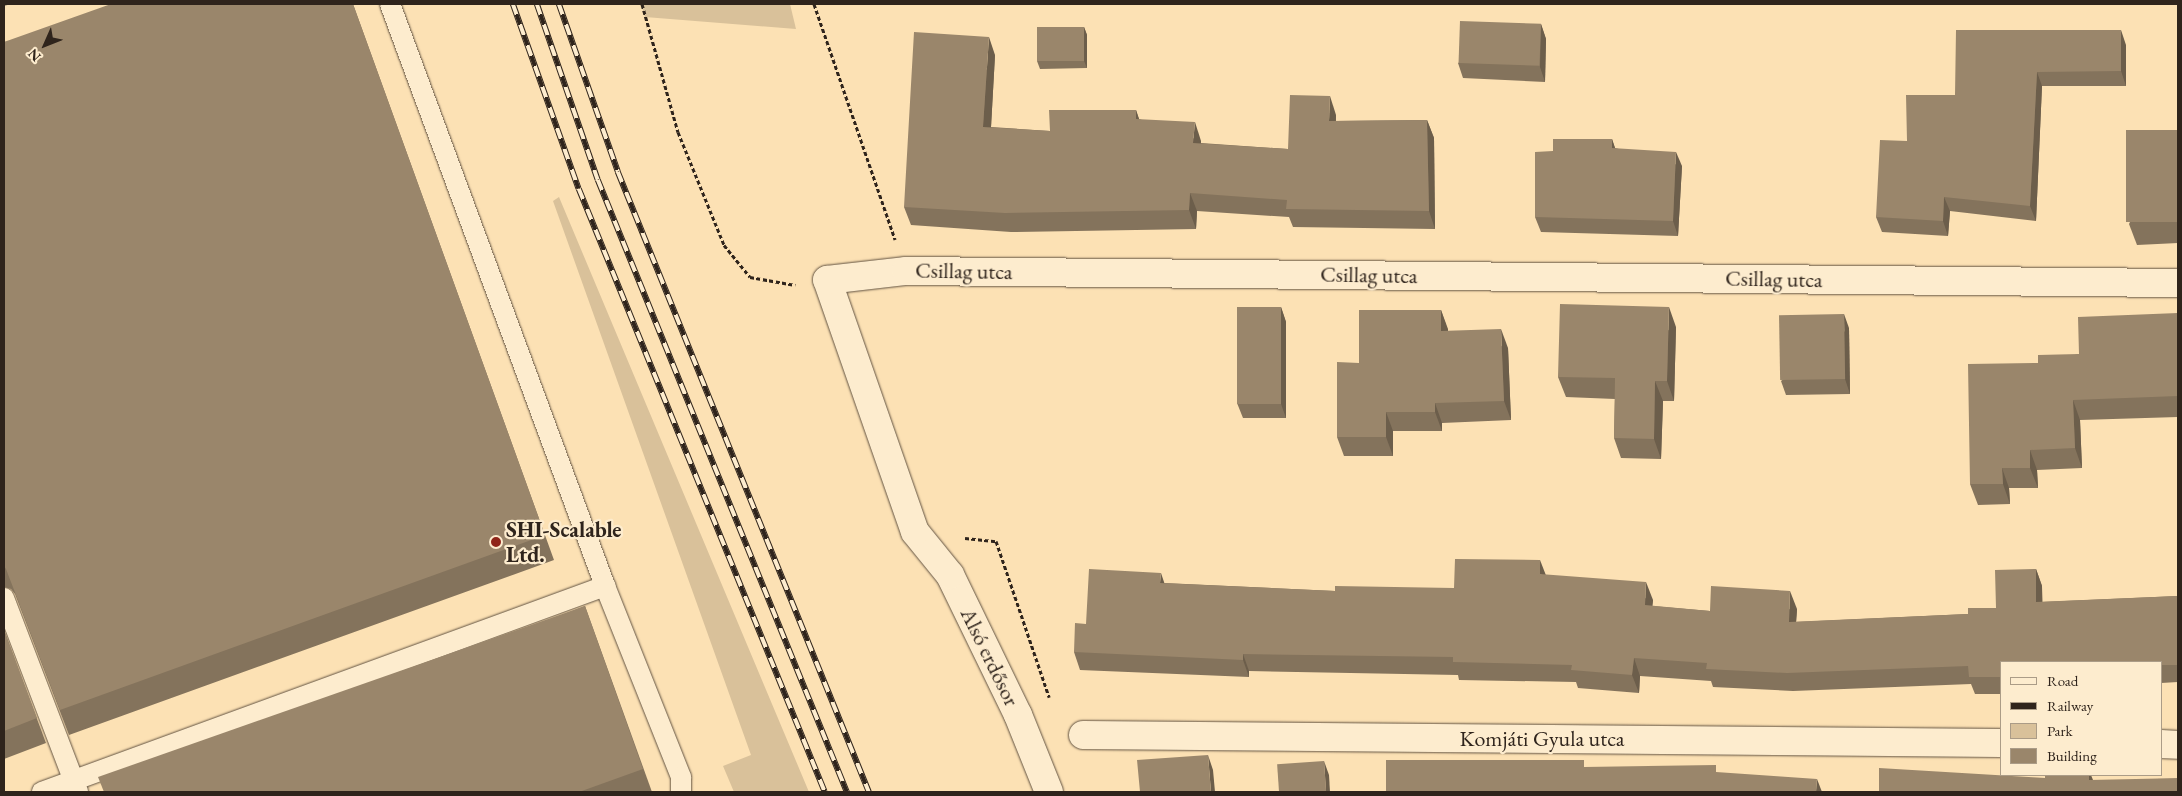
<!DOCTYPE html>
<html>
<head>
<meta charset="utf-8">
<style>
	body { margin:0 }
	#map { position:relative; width:2182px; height:796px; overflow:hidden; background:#fce1b4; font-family:"EB Garamond",serif }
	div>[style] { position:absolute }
	.green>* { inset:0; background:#d9c19a }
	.path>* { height:3px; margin-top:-1.5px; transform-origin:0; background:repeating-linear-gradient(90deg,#2f241c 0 4px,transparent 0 6.5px) }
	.roads { filter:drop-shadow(0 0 1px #625342) drop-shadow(0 0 1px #625342) }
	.lane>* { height:20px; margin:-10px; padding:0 10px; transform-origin:10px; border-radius:10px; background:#fdecce }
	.street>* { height:28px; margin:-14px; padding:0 14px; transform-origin:14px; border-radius:14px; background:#fdecce }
	.rail>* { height:5.5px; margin-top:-2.75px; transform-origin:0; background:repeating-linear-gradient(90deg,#fdecce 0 11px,#2f241c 0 22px); box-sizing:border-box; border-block:1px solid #2f241c }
	.wall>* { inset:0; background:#84735c }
	.shaded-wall>* { inset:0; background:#6c5e4b }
	.building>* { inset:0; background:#9a866b; transform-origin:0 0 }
	.dots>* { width:14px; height:14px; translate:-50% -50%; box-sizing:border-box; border:2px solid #fdecce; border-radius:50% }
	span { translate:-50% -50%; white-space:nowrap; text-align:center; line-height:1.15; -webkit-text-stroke:4.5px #fdecce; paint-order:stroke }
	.street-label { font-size:22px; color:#2f241c }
	.poi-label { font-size:22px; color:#2f241c; font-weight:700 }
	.left { translate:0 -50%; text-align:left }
	.frame { position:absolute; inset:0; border:5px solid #2f241c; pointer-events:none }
	.legend { position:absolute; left:2000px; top:661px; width:162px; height:115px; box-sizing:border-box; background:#fdecce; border:1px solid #ab9c87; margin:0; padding:6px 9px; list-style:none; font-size:15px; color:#2f241c }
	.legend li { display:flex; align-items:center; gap:10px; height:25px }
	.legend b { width:25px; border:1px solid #ab9c87 }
	.north { position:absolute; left:20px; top:20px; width:50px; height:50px; -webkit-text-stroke:4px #fdecce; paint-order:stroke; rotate:226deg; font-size:14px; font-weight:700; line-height:20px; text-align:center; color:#2f241c }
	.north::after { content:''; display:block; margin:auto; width:18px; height:22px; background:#2f241c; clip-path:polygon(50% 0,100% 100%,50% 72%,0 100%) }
</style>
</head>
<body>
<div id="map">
	<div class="green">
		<i style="clip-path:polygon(641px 4px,790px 4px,796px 29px,645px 17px)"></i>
		<i style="clip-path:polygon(559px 197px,809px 792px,734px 792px,723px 766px,751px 755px,553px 201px)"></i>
	</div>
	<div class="path">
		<i style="left:642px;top:4px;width:133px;rotate:74.3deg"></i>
		<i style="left:678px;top:132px;width:122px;rotate:67.8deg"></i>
		<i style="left:724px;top:245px;width:41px;rotate:50.9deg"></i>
		<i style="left:750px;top:277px;width:46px;rotate:10.1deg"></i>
		<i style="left:814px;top:4px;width:249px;rotate:71deg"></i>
		<i style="left:965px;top:538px;width:31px;rotate:6deg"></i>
		<i style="left:996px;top:541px;width:165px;rotate:71.2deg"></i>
	</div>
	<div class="roads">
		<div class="lane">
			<i style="left:390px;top:4px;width:620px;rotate:69.72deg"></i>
			<i style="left:605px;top:586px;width:206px;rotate:68.3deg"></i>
			<i style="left:681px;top:777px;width:15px;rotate:90deg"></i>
			<i style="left:4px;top:598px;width:208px;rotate:69.1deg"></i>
			<i style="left:42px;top:792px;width:600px;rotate:-20.1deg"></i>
		</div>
		<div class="street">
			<i style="left:1083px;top:735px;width:918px;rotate:0.5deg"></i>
			<i style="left:2161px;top:744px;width:17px;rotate:3deg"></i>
			<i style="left:1049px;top:792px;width:83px;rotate:-111.9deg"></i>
			<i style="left:1018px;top:715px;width:156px;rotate:-115.9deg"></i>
			<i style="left:950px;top:575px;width:55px;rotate:-129.1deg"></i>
			<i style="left:915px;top:532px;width:267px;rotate:-109.2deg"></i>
			<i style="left:827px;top:280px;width:80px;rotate:-6.5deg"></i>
			<i style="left:906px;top:271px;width:1272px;rotate:0.54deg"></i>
		</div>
	</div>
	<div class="rail">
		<i style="left:513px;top:4px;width:196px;rotate:70.4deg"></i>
		<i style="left:579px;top:189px;width:651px;rotate:67.81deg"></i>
		<i style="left:537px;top:4px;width:186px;rotate:70.9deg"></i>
		<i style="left:598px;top:180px;width:661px;rotate:67.86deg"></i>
		<i style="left:559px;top:4px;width:178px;rotate:70.6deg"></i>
		<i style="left:618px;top:172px;width:669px;rotate:67.96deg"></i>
	</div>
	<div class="wall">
		<i style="clip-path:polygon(4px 4px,11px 4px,4px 6px)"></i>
		<i style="clip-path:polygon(353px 4px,554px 560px,69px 735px,15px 594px,11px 589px,4px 587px,4px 42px)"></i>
		<i style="clip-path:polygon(1541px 24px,1546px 39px,1545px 82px,1463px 78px,1458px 63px)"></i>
		<i style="clip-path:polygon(1084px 27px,1087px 35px,1087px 68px,1040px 69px,1037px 61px)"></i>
		<i style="clip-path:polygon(2126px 45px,2126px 86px,2042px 86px,2036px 221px,1950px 211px,1948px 236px,1882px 232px,1876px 217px,1907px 141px,1955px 95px)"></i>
		<i style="clip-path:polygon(995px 55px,991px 127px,1050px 131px,1136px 110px,1139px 119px,1201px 141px,1201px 143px,1288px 149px,1336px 115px,1336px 121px,1427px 120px,1434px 138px,1435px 229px,1293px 227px,1289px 217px,1197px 211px,1196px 229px,1011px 232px,911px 225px,904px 207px)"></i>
		<i style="clip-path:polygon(2178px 130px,2178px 243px,2137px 245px,2129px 224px)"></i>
		<i style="clip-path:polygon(1612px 139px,1615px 148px,1682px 166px,1678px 236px,1541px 232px,1535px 217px,1553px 151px)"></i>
		<i style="clip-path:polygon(1281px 307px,1286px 322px,1286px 418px,1243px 418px,1237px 403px)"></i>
		<i style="clip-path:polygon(1441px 310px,1448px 331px,1508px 348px,1511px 420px,1442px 423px,1442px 431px,1393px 431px,1393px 456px,1344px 456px,1337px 437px,1359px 363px)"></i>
		<i style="clip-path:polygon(2178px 313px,2178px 417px,2080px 420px,2082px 468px,2037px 470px,2038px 488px,2009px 488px,2010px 504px,1978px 505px,1970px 484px,2038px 363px,2079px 354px)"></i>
		<i style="clip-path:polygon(1676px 327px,1674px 401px,1663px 401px,1661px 459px,1621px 458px,1614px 438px,1615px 399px,1566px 397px,1558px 377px)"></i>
		<i style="clip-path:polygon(1849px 328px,1850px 394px,1786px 395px,1781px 381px)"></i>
		<i style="clip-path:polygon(2036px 569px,2042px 586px,2042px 602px,2178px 596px,2178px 682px,2161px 683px,2161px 662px,2001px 662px,2001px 694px,1975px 694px,1971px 684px,1793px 691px,1713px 687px,1711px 681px,1640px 676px,1639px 693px,1578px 688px,1576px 682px,1459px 680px,1458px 675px,1249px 671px,1249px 677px,1080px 670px,1074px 652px,1086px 624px,1164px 583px,1335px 591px,1454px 588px,1546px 575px,1653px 600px,1652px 606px,1710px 611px,1797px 609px,1796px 622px,1968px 614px,1996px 608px)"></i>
		<i style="clip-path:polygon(585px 606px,652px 792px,104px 792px)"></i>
		<i style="clip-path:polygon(4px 630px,46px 743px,4px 759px)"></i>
	</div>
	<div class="shaded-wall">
		<i style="clip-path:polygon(1541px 24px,1546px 39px,1545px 82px,1540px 67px)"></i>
		<i style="clip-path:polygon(1084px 27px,1087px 35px,1087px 68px,1084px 61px)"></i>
		<i style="clip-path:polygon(2121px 30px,2126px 45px,2126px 86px,2121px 71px)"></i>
		<i style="clip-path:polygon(989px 37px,995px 55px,990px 145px,983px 127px)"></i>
		<i style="clip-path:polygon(2037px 72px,2042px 86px,2036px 221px,2030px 206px)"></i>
		<i style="clip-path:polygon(1330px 96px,1336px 115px,1335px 140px,1329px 121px)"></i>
		<i style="clip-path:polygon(1136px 110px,1142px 128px,1136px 119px)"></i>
		<i style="clip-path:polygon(1427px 120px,1434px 138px,1435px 229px,1429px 211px)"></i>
		<i style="clip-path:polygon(1195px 122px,1201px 141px,1200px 161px,1193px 143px)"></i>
		<i style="clip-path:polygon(1612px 139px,1617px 154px,1612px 148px)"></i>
		<i style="clip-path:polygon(1676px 152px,1682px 166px,1678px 236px,1673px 221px)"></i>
		<i style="clip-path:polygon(1190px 193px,1197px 211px,1196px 229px,1189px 210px)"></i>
		<i style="clip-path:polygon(1944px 197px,1950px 211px,1948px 236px,1943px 221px)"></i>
		<i style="clip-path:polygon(1281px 307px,1286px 322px,1286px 418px,1281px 404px)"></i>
		<i style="clip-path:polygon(1669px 307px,1676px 327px,1674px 401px,1667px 381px)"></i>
		<i style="clip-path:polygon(1441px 310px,1448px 329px,1448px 350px,1441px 331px)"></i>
		<i style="clip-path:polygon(1844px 314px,1849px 328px,1850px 394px,1845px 379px)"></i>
		<i style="clip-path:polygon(1501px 329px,1508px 348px,1511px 420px,1504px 401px)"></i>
		<i style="clip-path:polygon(1655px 381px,1663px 401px,1661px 459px,1654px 439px)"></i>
		<i style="clip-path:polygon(2073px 400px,2080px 420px,2082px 468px,2075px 448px)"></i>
		<i style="clip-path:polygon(1435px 403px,1442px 423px,1442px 431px,1435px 412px)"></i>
		<i style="clip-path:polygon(1386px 412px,1393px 431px,1393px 456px,1386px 437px)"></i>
		<i style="clip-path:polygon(2030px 450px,2037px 470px,2038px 488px,2030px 468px)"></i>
		<i style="clip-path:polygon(2002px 468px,2009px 488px,2010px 504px,2003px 484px)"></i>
		<i style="clip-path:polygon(1540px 560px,1547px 578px,1540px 574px)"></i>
		<i style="clip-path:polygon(2036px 569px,2042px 586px,2043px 620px,2036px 602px)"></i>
		<i style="clip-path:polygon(1161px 573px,1167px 591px,1160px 583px)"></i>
		<i style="clip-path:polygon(1646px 582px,1653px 600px,1651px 623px,1645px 605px)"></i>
		<i style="clip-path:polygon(1790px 591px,1797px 609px,1795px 639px,1789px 622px)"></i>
		<i style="clip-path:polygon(1243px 654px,1249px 671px,1249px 677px,1243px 660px)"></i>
		<i style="clip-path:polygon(1634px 658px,1640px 676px,1639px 693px,1632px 675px)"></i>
		<i style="clip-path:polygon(1208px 755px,1213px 770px,1215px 792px,1211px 792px)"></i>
		<i style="clip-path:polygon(1324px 761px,1329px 775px,1330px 792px,1326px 792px)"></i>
		<i style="clip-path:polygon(2089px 775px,2091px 775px,2097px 790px,2089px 780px)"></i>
		<i style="clip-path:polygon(1817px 779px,1822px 792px,1816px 792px)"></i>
	</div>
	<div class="building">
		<i style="clip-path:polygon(111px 4px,353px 4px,545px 535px,60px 710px,6px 569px,4px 566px,4px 42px)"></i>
		<i style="left:1460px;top:21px;width:81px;height:42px;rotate:2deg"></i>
		<i style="left:1084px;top:27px;width:34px;height:47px;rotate:90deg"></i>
		<i style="clip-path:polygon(1956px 30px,2121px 30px,2121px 71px,2037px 72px,2030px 206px,1944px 197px,1943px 221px,1876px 217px,1880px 140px,1907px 141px,1906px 95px,1955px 95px)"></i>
		<i style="clip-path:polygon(914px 32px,989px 37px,983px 127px,1050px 131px,1049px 110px,1136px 110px,1136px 119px,1195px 122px,1193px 143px,1288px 149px,1290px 95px,1330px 96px,1329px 121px,1427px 120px,1429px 211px,1286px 209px,1287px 200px,1190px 193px,1189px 210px,1005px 213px,904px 207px)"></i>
		<i style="left:2178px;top:130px;width:92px;height:52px;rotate:90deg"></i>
		<i style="clip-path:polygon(1553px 139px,1612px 139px,1612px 148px,1676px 152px,1673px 221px,1535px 217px,1535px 152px,1553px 151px)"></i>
		<i style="clip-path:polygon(1560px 304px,1669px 307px,1667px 381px,1655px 381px,1654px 439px,1614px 438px,1615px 378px,1558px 377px)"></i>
		<i style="left:1281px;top:307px;width:97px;height:44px;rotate:90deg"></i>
		<i style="clip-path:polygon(1359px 310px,1441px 310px,1441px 331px,1501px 329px,1504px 401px,1435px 403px,1435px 412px,1386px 412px,1386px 437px,1337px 437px,1337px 362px,1359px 363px)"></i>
		<i style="clip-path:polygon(2178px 313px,2178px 396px,2073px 400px,2075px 448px,2030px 450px,2030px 468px,2002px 468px,2003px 484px,1970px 484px,1968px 364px,2038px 363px,2038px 355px,2079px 354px,2078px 317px)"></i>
		<i style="left:1844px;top:314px;width:65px;height:65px;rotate:89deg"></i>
		<i style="clip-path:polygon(1455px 559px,1540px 560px,1540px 574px,1646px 582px,1645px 605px,1710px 611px,1711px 586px,1790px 591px,1789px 622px,1968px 614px,1968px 608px,1996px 608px,1995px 570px,2036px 569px,2036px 602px,2178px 596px,2178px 665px,2161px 665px,2161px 662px,2001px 662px,2001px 677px,1969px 677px,1968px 666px,1787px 673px,1706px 669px,1707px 663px,1634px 658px,1632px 675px,1571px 670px,1572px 665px,1453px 662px,1453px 657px,1243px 654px,1243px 660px,1074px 652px,1075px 623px,1086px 624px,1089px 569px,1161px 573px,1160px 583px,1335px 591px,1335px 586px,1454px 588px)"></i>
		<i style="clip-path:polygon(585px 606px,643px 769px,579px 792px,104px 792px,98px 777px)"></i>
		<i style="clip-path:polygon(4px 630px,37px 718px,4px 731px)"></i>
		<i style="clip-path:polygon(1208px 755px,1211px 792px,1140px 792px,1137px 760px)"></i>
		<i style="clip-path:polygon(1386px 760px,1584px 760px,1584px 767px,1716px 765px,1716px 772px,1817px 779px,1816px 792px,1386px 792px)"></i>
		<i style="left:1324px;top:761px;width:31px;height:47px;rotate:86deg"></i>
		<i style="clip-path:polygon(1879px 768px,2045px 778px,2045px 775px,2089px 775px,2089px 780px,2178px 778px,2178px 792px,1879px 792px)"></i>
	</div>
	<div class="dots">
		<i style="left:496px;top:542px;background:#8f2418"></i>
	</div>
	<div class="street-label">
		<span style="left:964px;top:271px;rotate:1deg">Csillag utca</span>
		<span style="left:1369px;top:275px;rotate:1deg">Csillag utca</span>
		<span style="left:1774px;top:279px;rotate:1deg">Csillag utca</span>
		<span style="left:990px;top:657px;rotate:64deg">Alsó erdősor</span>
		<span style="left:1542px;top:739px">Komjáti Gyula utca</span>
	</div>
	<div class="poi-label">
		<span class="left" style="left:506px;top:542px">SHI-Scalable<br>Ltd.</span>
	</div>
	<div class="frame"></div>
	<ul class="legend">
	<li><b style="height:6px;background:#fdecce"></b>Road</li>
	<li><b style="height:6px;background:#2f241c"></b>Railway</li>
	<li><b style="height:14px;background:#d9c19a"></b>Park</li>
	<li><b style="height:14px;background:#9a866b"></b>Building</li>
	</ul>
	<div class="north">N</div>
</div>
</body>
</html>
